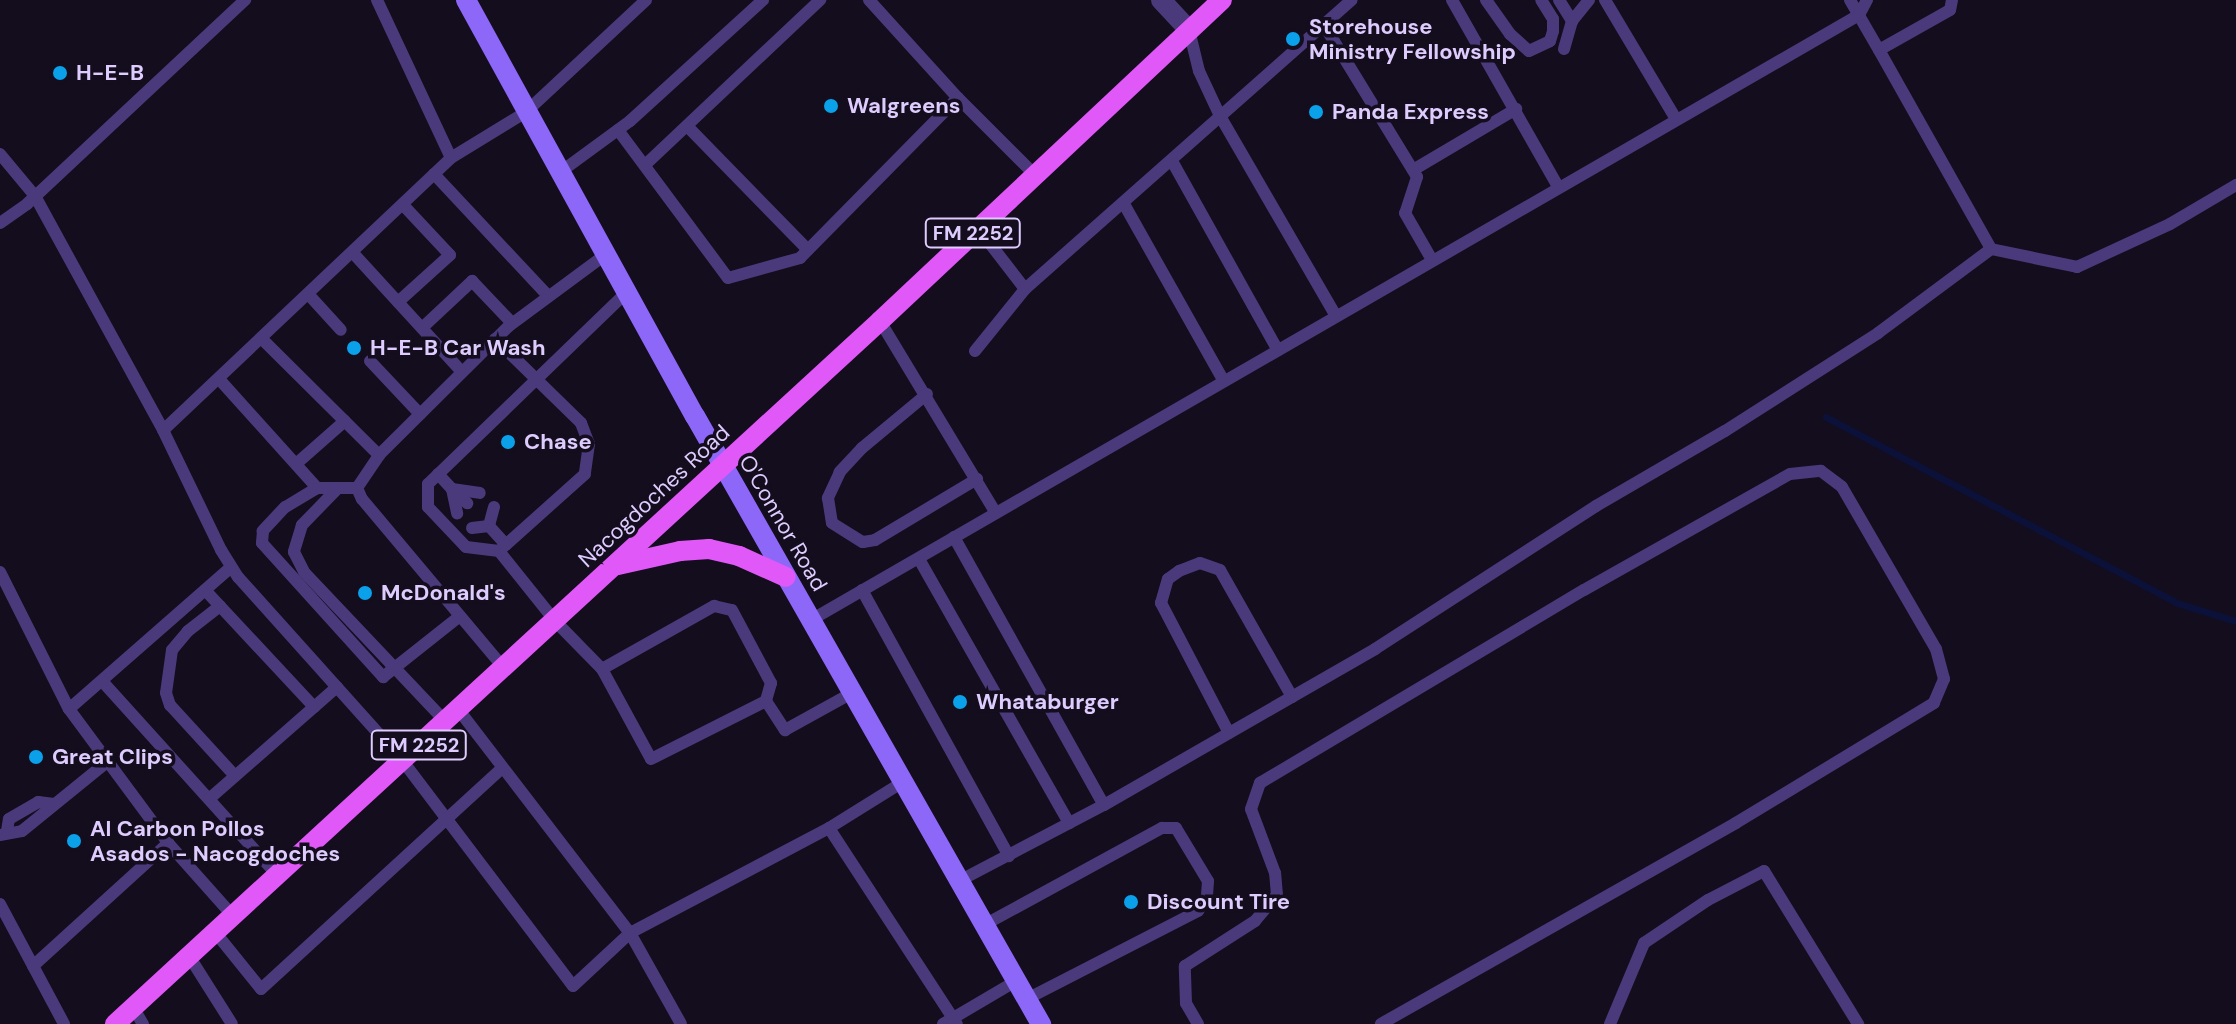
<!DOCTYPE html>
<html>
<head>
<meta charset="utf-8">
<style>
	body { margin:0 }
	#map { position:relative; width:2236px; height:1024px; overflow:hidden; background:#140d1e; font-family:"DM Sans",sans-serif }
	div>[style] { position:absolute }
	.stream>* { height:7px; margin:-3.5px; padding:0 3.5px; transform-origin:3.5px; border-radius:3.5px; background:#0b1139 }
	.lane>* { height:12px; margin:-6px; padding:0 6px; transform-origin:6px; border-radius:6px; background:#4b3a7b }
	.street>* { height:20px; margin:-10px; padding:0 10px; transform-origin:10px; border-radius:10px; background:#4b3a7b }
	.secondary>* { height:20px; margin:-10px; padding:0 10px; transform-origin:10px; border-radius:10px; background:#8c67f8 }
	.primary>* { height:20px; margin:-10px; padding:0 10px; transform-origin:10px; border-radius:10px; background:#e058f7 }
	.dots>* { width:22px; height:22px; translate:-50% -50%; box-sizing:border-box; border:4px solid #140d1e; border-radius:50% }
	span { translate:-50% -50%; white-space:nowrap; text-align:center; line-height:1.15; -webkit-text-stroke:7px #140d1e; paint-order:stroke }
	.shield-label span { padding:2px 6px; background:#140d1e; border:2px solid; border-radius:6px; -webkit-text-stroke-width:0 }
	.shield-label { font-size:20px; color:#ddccfd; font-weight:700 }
	.poi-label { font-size:22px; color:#ddccfd; font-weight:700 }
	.left { translate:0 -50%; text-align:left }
	.street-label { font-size:22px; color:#ddccfd }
</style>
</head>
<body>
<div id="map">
	<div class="stream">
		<i style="left:1826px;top:417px;width:397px;rotate:27.9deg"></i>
		<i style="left:2177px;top:603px;width:62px;rotate:17deg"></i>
	</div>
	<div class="lane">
		<i style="left:377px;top:0;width:174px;rotate:64.9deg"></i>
		<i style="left:646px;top:0;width:164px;rotate:137deg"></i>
		<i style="left:526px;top:112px;width:88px;rotate:148.5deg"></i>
		<i style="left:451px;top:158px;width:396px;rotate:136.6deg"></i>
		<i style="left:163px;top:430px;width:133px;rotate:64.2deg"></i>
		<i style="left:221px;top:550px;width:32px;rotate:58deg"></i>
		<i style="left:238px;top:577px;width:246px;rotate:48.1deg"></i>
		<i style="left:402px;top:760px;width:283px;rotate:52.9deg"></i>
		<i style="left:573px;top:986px;width:78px;rotate:-42.9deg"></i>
		<i style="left:630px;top:933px;width:225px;rotate:-27.8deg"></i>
		<i style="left:829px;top:828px;width:87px;rotate:-31.9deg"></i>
		<i style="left:869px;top:0;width:132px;rotate:47.8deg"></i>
		<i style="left:958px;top:98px;width:109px;rotate:45deg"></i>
		<i style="left:1452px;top:0;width:216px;rotate:60.4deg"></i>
		<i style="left:1486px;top:0;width:42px;rotate:54.8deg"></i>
		<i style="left:1510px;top:34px;width:25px;rotate:42deg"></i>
		<i style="left:1529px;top:51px;width:23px;rotate:-25deg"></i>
		<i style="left:1550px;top:41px;width:10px;rotate:-73deg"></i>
		<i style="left:1553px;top:31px;width:12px;rotate:-90deg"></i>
		<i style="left:1553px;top:19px;width:22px;rotate:-122deg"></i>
		<i style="left:1559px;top:0;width:25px;rotate:58deg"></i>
		<i style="left:1572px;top:21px;width:27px;rotate:-51deg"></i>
		<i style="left:1605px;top:0;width:139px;rotate:59.2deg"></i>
		<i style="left:1850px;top:0;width:58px;rotate:59.9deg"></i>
		<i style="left:1952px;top:0;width:10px;rotate:101deg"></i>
		<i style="left:1950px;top:10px;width:81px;rotate:150.6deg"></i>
		<i style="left:1879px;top:50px;width:228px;rotate:60.6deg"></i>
		<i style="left:1324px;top:25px;width:178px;rotate:58.5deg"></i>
		<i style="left:1417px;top:177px;width:38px;rotate:108deg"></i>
		<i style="left:1405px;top:213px;width:54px;rotate:60.1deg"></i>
		<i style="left:1189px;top:30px;width:42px;rotate:76.3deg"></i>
		<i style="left:1199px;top:71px;width:50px;rotate:65deg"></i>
		<i style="left:1220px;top:116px;width:229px;rotate:59.9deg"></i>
		<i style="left:1564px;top:49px;width:29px;rotate:-74deg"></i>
		<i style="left:687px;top:126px;width:173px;rotate:45.7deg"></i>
		<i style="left:618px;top:130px;width:184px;rotate:53.4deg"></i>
		<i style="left:728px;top:278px;width:75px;rotate:-15.5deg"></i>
		<i style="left:800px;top:258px;width:225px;rotate:-45.4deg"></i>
		<i style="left:0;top:154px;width:55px;rotate:50.2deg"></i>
		<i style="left:35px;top:196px;width:267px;rotate:61.3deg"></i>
		<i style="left:1172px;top:161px;width:215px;rotate:60.8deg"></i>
		<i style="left:645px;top:165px;width:241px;rotate:-43.3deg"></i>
		<i style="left:1413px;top:170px;width:120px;rotate:-30.6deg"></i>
		<i style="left:559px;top:173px;width:88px;rotate:-36.2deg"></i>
		<i style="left:630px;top:121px;width:180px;rotate:-42.3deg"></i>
		<i style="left:434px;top:174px;width:167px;rotate:46.9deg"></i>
		<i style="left:1124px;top:204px;width:202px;rotate:60.6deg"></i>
		<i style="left:0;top:223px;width:33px;rotate:-35deg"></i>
		<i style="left:27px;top:204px;width:299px;rotate:-43.1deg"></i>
		<i style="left:978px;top:228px;width:77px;rotate:52.4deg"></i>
		<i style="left:353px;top:253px;width:161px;rotate:47.5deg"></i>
		<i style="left:309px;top:295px;width:47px;rotate:47.6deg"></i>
		<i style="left:398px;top:302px;width:70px;rotate:-42.1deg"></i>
		<i style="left:450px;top:255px;width:69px;rotate:-133.2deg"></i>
		<i style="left:880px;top:321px;width:224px;rotate:58.9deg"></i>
		<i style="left:422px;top:328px;width:69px;rotate:-43.2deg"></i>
		<i style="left:472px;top:281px;width:58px;rotate:46.4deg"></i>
		<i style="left:262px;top:339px;width:165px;rotate:44.8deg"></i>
		<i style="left:495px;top:339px;width:120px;rotate:44.3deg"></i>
		<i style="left:581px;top:423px;width:22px;rotate:69deg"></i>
		<i style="left:589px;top:444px;width:30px;rotate:98deg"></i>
		<i style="left:585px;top:474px;width:115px;rotate:138.2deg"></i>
		<i style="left:499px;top:551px;width:90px;rotate:51.3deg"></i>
		<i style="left:555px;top:621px;width:67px;rotate:45.6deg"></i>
		<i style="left:602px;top:669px;width:102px;rotate:61.4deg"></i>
		<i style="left:651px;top:759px;width:129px;rotate:-26.8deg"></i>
		<i style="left:766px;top:701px;width:35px;rotate:57deg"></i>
		<i style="left:785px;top:730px;width:77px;rotate:-28.9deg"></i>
		<i style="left:975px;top:351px;width:80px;rotate:-51.1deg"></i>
		<i style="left:1025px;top:289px;width:436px;rotate:-41.5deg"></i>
		<i style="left:370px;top:361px;width:73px;rotate:46.7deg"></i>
		<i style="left:219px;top:379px;width:147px;rotate:48deg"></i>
		<i style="left:927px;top:394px;width:85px;rotate:140.3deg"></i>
		<i style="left:862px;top:448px;width:33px;rotate:133deg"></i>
		<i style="left:840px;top:472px;width:29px;rotate:115deg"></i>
		<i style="left:828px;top:498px;width:25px;rotate:81deg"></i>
		<i style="left:832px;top:523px;width:36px;rotate:32deg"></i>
		<i style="left:863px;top:542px;width:12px;rotate:-9deg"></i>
		<i style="left:875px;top:540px;width:119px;rotate:-30.9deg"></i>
		<i style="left:296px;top:464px;width:65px;rotate:-41.3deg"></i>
		<i style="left:438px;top:474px;width:21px;rotate:47deg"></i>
		<i style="left:452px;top:489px;width:28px;rotate:8deg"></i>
		<i style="left:338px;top:488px;width:52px;rotate:134.2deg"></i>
		<i style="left:302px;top:525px;width:28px;rotate:107deg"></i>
		<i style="left:294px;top:552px;width:22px;rotate:63deg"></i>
		<i style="left:304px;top:572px;width:205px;rotate:46.6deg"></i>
		<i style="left:357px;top:488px;width:40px;rotate:180deg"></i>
		<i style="left:317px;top:488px;width:37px;rotate:149deg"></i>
		<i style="left:285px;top:507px;width:33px;rotate:133deg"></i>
		<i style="left:263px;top:531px;width:12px;rotate:95deg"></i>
		<i style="left:262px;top:543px;width:181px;rotate:47.9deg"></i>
		<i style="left:383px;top:677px;width:98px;rotate:-38.4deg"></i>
		<i style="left:357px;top:488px;width:40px;rotate:-56deg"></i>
		<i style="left:379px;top:455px;width:183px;rotate:-44.8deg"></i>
		<i style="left:509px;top:326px;width:119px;rotate:-36.5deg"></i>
		<i style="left:357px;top:488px;width:12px;rotate:66deg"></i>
		<i style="left:362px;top:499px;width:219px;rotate:50deg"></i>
		<i style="left:452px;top:489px;width:25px;rotate:78deg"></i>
		<i style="left:452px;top:489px;width:21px;rotate:43deg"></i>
		<i style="left:494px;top:507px;width:20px;rotate:105deg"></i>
		<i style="left:489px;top:526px;width:25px;rotate:48deg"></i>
		<i style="left:472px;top:528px;width:17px;rotate:-7deg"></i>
		<i style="left:954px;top:537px;width:307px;rotate:60.8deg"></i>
		<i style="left:499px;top:551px;width:33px;rotate:-173deg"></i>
		<i style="left:466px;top:547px;width:55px;rotate:-133.5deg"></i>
		<i style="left:428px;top:507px;width:23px;rotate:-90deg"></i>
		<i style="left:428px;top:484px;width:275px;rotate:-44deg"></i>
		<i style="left:919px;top:559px;width:304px;rotate:60.4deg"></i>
		<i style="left:0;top:572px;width:153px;rotate:63.3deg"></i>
		<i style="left:69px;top:709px;width:215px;rotate:-41.2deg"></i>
		<i style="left:205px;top:590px;width:160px;rotate:47deg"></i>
		<i style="left:862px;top:590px;width:304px;rotate:61.1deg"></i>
		<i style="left:220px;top:606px;width:41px;rotate:142deg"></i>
		<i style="left:188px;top:631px;width:25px;rotate:130deg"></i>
		<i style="left:172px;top:650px;width:43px;rotate:97.9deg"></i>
		<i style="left:166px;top:693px;width:13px;rotate:72deg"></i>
		<i style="left:170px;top:705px;width:96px;rotate:47.5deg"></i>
		<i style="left:811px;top:620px;width:1210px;rotate:-30deg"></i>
		<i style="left:1859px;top:15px;width:17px;rotate:-62deg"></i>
		<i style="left:602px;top:669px;width:129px;rotate:-29.4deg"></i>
		<i style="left:714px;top:606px;width:18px;rotate:13deg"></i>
		<i style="left:732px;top:610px;width:83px;rotate:61.9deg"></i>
		<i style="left:771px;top:683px;width:19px;rotate:106deg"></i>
		<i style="left:102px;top:681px;width:261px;rotate:47.9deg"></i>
		<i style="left:69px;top:709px;width:167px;rotate:53.5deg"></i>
		<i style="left:458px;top:709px;width:282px;rotate:52.5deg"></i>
		<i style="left:630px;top:933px;width:104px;rotate:60.7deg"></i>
		<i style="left:1229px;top:733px;width:147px;rotate:-117.6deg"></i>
		<i style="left:1161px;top:603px;width:25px;rotate:-74deg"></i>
		<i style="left:1168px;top:579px;width:14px;rotate:-36deg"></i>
		<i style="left:1179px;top:571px;width:22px;rotate:-21deg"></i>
		<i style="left:1200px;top:563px;width:21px;rotate:19deg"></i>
		<i style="left:1220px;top:570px;width:146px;rotate:60.4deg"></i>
		<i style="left:209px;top:799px;width:170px;rotate:-41.2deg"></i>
		<i style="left:829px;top:828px;width:234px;rotate:56.9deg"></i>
		<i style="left:7px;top:831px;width:12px;rotate:-81deg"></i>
		<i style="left:9px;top:819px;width:34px;rotate:-30deg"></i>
		<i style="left:38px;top:802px;width:16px;rotate:7deg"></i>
		<i style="left:0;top:835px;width:22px;rotate:-10deg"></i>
		<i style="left:22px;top:831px;width:111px;rotate:-39.1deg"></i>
		<i style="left:959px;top:881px;width:164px;rotate:-27.7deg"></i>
		<i style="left:1104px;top:805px;width:313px;rotate:-29.9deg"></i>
		<i style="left:1375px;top:649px;width:263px;rotate:-32.9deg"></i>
		<i style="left:1596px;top:506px;width:149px;rotate:-30.2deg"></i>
		<i style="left:1725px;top:431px;width:182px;rotate:-32.6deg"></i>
		<i style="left:1878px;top:333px;width:141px;rotate:-36.6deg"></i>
		<i style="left:1991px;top:249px;width:88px;rotate:11.8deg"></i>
		<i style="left:2077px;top:267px;width:102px;rotate:-24.8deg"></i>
		<i style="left:2170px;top:224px;width:77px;rotate:-30.6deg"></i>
		<i style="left:0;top:904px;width:136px;rotate:61.9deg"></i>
		<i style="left:984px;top:925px;width:203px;rotate:-28.6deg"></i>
		<i style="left:1162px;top:828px;width:14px"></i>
		<i style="left:1176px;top:828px;width:62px;rotate:58.9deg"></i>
		<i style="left:1208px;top:881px;width:15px;rotate:94deg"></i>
		<i style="left:1207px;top:896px;width:17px;rotate:121deg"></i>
		<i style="left:1198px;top:911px;width:192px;rotate:152.8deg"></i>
		<i style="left:215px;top:932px;width:73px;rotate:51.1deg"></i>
		<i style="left:261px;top:989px;width:327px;rotate:-42.5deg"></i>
		<i style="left:189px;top:956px;width:80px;rotate:57.7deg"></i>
		<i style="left:33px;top:966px;width:183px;rotate:-42.3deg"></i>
		<i style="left:168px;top:843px;width:98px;rotate:48.3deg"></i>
		<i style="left:133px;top:1007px;width:20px;rotate:60deg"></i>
		<i style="left:943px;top:1024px;width:85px;rotate:-30.5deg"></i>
		<i style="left:1198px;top:1024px;width:24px;rotate:-120deg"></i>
		<i style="left:1186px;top:1003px;width:37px;rotate:-92deg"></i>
		<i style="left:1185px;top:966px;width:83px;rotate:-32.7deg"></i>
		<i style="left:1255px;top:921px;width:34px;rotate:-50deg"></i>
		<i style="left:1277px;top:895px;width:22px;rotate:-95deg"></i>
		<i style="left:1275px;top:873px;width:68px;rotate:-110.6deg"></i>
		<i style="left:1251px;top:809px;width:28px;rotate:-71deg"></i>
		<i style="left:1260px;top:783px;width:377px;rotate:-30.8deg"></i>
		<i style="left:1584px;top:590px;width:236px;rotate:-29.4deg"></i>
		<i style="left:1790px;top:474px;width:31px;rotate:-6deg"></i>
		<i style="left:1821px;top:471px;width:26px;rotate:37deg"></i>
		<i style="left:1842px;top:487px;width:187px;rotate:59.9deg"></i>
		<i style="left:1936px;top:649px;width:31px;rotate:75deg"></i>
		<i style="left:1944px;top:679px;width:26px;rotate:113deg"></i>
		<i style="left:1934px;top:703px;width:232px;rotate:148.8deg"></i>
		<i style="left:1736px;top:823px;width:408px;rotate:150.5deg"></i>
		<i style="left:1610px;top:1024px;width:88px;rotate:-67.2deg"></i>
		<i style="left:1644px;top:943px;width:77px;rotate:-33.9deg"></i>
		<i style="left:1708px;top:900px;width:63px;rotate:-27.4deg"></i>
		<i style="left:1764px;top:871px;width:180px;rotate:58.4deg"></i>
	</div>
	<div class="street">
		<i style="left:1161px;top:0;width:41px;rotate:47deg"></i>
	</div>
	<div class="secondary">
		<i style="left:466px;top:0;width:475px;rotate:61.2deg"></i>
		<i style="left:695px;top:416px;width:700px;rotate:60.36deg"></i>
	</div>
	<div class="primary">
		<i style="left:618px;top:565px;width:64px;rotate:-12.7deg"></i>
		<i style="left:680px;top:551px;width:29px;rotate:-4deg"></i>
		<i style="left:709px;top:549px;width:31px;rotate:13deg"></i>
		<i style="left:739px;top:556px;width:51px;rotate:24.1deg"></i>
		<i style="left:115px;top:1024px;width:1039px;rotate:-42.58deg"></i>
		<i style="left:880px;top:321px;width:469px;rotate:-43.2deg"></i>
	</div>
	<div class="dots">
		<i style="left:1293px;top:39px;background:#0ba0ea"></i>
		<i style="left:60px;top:73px;background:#0ba0ea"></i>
		<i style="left:831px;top:106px;background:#0ba0ea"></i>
		<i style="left:1316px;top:112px;background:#0ba0ea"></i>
		<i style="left:354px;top:348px;background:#0ba0ea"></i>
		<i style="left:508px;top:442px;background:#0ba0ea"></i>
		<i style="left:365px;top:593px;background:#0ba0ea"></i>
		<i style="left:960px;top:702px;background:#0ba0ea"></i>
		<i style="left:36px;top:757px;background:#0ba0ea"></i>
		<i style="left:74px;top:841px;background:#0ba0ea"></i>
		<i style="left:1131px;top:902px;background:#0ba0ea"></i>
	</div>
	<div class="shield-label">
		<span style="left:973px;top:233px">FM 2252</span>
		<span style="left:419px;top:745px">FM 2252</span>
	</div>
	<div class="poi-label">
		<span class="left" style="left:1309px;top:39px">Storehouse<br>Ministry Fellowship</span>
		<span class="left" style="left:76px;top:73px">H-E-B</span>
		<span class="left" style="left:847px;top:106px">Walgreens</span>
		<span class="left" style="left:1332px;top:112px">Panda Express</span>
		<span class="left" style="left:370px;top:348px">H-E-B Car Wash</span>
		<span class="left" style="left:524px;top:442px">Chase</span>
		<span class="left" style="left:381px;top:593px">McDonald's</span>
		<span class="left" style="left:976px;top:702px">Whataburger</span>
		<span class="left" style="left:52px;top:757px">Great Clips</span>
		<span class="left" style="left:90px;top:841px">Al Carbon Pollos<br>Asados - Nacogdoches</span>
		<span class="left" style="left:1147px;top:902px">Discount Tire</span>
	</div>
	<div class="street-label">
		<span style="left:654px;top:496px;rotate:-43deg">Nacogdoches Road</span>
		<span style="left:783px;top:523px;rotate:60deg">O'Connor Road</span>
	</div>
</div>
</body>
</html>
